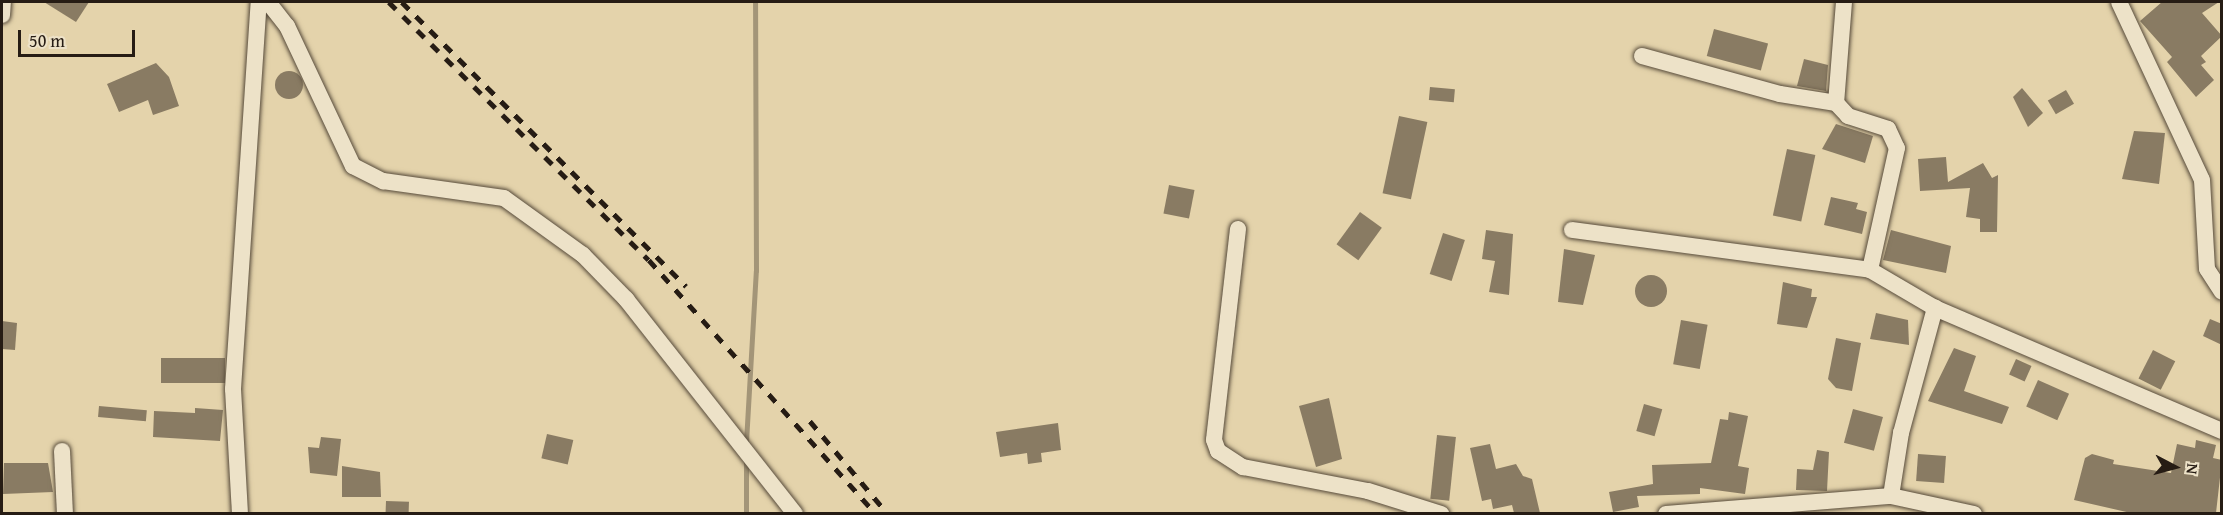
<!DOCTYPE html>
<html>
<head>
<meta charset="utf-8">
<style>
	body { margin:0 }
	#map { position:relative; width:2223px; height:515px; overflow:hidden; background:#e4d3ab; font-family:"Gentium Book Plus",serif }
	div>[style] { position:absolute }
	.stream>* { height:4.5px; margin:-2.25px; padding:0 2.25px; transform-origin:2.25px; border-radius:2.25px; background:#a39578 }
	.building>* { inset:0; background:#897b63; transform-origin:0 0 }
	.round { border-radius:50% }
	.roads { filter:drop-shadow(0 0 2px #564a3a) drop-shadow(0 0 2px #564a3a) }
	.minor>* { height:16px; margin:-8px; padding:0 8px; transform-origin:8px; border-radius:8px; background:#ede2c8 }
	.rail>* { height:4.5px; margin-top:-2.25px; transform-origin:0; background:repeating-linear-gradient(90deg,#261c14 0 10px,transparent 0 20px) }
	span { translate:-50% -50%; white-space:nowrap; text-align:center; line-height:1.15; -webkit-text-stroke:4.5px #ede2c8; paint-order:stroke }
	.frame { position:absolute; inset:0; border:3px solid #261c14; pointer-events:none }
	.north { position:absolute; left:2145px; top:437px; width:60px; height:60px; -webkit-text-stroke:4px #ede2c8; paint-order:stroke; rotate:96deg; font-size:16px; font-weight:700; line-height:24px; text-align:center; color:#261c14 }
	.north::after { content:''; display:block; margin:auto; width:21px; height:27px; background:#261c14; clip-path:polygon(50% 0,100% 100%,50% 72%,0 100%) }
	.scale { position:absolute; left:18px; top:30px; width:117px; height:27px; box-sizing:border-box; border:3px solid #261c14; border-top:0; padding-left:8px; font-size:18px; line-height:21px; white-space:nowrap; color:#261c14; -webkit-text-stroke:4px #ede2c8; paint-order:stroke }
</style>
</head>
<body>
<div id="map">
	<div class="stream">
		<i style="left:746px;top:442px;width:171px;rotate:-86.7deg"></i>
		<i style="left:756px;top:271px;width:269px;rotate:-90.2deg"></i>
		<i style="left:746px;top:514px;width:55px;rotate:-90deg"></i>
	</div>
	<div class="building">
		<i style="clip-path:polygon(44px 2px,89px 2px,76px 22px)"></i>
		<i style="clip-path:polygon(2162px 2px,2219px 2px,2202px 13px,2222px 36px,2201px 56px,2206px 62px,2201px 65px,2214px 80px,2196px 97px,2167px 62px,2172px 57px,2140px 21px)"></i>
		<i style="left:1714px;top:29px;width:56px;height:28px;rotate:15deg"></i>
		<i style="clip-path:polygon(1804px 59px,1828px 65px,1826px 91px,1797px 86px)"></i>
		<i style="clip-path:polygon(156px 63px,169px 77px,179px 106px,153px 115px,148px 100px,119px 112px,107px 84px)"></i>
		<i class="round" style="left:275px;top:71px;width:28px;height:28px"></i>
		<i style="left:1430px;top:87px;width:25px;height:13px;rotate:5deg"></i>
		<i style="clip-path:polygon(2022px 88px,2043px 113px,2028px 127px,2013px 97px)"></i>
		<i style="left:2066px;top:90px;width:16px;height:21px;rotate:60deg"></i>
		<i style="left:1399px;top:116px;width:29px;height:79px;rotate:12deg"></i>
		<i style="clip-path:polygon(1836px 124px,1873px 136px,1865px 163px,1822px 149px)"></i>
		<i style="clip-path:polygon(2134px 131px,2165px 133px,2159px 184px,2122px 179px)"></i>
		<i style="left:1787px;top:149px;width:29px;height:68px;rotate:12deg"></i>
		<i style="clip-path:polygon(1946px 157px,1948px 182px,1983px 163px,1992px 178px,1998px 175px,1997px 232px,1980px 232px,1980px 219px,1966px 217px,1970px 188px,1920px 191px,1918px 159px)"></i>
		<i style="left:1169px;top:185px;width:26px;height:29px;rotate:11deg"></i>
		<i style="clip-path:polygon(1831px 197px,1858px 203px,1856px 209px,1867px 212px,1862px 234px,1824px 225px)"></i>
		<i style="left:1360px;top:212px;width:27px;height:40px;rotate:36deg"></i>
		<i style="clip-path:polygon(1486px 230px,1513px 234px,1509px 295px,1489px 292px,1495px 261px,1482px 259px)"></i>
		<i style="clip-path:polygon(1891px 230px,1951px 246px,1946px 273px,1883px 260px)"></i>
		<i style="left:1443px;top:233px;width:23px;height:43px;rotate:18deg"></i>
		<i style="clip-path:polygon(1564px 249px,1595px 255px,1583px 305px,1558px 302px)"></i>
		<i class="round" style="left:1635px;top:275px;width:32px;height:32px"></i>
		<i style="clip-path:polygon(1783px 282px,1812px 289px,1811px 297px,1817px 297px,1807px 328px,1777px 324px)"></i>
		<i style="clip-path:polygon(1876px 313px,1908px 320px,1909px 345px,1870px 339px)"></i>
		<i style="clip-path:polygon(2210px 319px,2222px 324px,2222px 345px,2203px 336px)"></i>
		<i style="left:1681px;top:320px;width:27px;height:45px;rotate:10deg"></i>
		<i style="clip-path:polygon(2px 321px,17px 323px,15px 350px,2px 349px)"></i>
		<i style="clip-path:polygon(1836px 338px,1861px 343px,1852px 391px,1836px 388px,1828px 379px)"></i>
		<i style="clip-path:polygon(1954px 348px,1976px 356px,1964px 391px,2009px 407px,2002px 424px,1928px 401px)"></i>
		<i style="left:2153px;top:350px;width:25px;height:32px;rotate:27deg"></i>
		<i style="left:161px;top:358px;width:64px;height:25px"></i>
		<i style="left:2016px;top:359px;width:17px;height:17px;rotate:24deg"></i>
		<i style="left:2038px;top:380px;width:34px;height:29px;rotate:24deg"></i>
		<i style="clip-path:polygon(1329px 398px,1342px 459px,1316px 467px,1299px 406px)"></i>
		<i style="left:1644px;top:404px;width:19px;height:28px;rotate:16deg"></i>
		<i style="left:99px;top:406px;width:48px;height:11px;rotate:5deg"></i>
		<i style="clip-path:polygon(195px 408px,223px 410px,220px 441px,153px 437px,154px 411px,195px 413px)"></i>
		<i style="left:1853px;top:409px;width:31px;height:35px;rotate:15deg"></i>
		<i style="clip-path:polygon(1729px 412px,1748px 416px,1738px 466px,1749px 468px,1745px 494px,1700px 488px,1700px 494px,1637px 496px,1639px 507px,1613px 512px,1609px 492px,1653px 484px,1652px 465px,1711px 463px,1720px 419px,1728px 420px)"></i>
		<i style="clip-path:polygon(1058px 423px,1061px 450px,1041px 453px,1042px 462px,1028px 464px,1027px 453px,1000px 457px,996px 432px)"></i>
		<i style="left:547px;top:434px;width:27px;height:25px;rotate:13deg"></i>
		<i style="left:1437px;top:435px;width:19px;height:64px;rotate:6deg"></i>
		<i style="clip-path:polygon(321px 437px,341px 439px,337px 476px,310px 473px,308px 447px,319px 448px)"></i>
		<i style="clip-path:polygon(2196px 440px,2216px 445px,2213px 458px,2222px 460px,2216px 513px,2131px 513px,2074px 500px,2085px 458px,2092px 454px,2114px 460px,2113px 464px,2171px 473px,2177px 444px,2195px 448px)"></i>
		<i style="clip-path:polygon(1490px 444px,1496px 469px,1516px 464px,1523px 476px,1532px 479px,1540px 513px,1514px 513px,1512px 505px,1493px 509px,1491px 499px,1482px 501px,1470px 448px)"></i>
		<i style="clip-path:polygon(1817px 450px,1829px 452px,1827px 491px,1796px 490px,1797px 469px,1813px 470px)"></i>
		<i style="left:1918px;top:454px;width:28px;height:27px;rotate:4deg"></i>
		<i style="clip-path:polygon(4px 463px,48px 463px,53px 492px,3px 494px)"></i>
		<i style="clip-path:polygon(342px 466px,380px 472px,381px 497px,342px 497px)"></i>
		<i style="left:386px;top:501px;width:23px;height:12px;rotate:2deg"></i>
	</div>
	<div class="roads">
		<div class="minor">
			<i style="left:268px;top:2px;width:31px;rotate:52deg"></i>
			<i style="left:287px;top:26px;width:155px;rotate:64.8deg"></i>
			<i style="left:353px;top:166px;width:34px;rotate:27deg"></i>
			<i style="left:383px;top:181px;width:122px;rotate:8deg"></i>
			<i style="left:504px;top:198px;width:97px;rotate:35.8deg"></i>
			<i style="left:583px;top:255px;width:62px;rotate:45.7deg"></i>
			<i style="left:626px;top:299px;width:273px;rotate:51.8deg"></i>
			<i style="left:1844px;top:2px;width:101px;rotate:94.5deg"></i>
			<i style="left:1836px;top:103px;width:18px;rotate:47deg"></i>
			<i style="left:1848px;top:116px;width:42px;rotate:18deg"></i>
			<i style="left:1888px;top:129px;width:21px;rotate:65deg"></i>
			<i style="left:1897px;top:148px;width:125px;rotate:102.5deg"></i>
			<i style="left:2119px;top:2px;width:196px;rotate:65deg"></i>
			<i style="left:2202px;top:180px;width:89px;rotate:86.8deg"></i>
			<i style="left:2207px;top:269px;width:27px;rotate:57deg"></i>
			<i style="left:2px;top:15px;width:13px;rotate:-86deg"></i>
			<i style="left:1642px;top:56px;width:143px;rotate:15.4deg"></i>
			<i style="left:1780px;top:94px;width:57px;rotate:9.1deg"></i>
			<i style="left:1238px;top:229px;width:212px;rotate:96.5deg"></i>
			<i style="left:1214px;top:440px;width:12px;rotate:70deg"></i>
			<i style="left:1218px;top:451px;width:30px;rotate:33deg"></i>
			<i style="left:1243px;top:467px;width:127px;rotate:10.9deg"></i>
			<i style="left:1368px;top:491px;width:77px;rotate:17.5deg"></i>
			<i style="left:1572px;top:230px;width:301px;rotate:7.6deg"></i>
			<i style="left:1870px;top:270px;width:75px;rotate:30.3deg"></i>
			<i style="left:1935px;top:308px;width:312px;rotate:23.2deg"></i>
			<i style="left:62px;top:451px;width:63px;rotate:87.3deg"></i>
			<i style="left:1891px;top:496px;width:64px;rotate:-81deg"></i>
			<i style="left:1901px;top:433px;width:130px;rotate:-74.8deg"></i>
			<i style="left:240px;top:514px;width:125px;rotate:-93.2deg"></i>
			<i style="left:233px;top:389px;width:388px;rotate:-86.2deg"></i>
			<i style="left:1666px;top:514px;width:226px;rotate:-4.6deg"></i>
			<i style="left:1891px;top:496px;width:85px;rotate:12.2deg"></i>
		</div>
	</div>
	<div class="rail">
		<i style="left:389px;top:2px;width:366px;rotate:44.8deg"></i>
		<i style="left:649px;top:260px;width:341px;rotate:48.2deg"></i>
		<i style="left:402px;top:2px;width:402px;rotate:45deg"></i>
		<i style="left:810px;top:421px;width:121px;rotate:50deg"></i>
	</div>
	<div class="frame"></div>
	<div class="north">N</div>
	<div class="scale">50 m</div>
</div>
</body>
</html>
